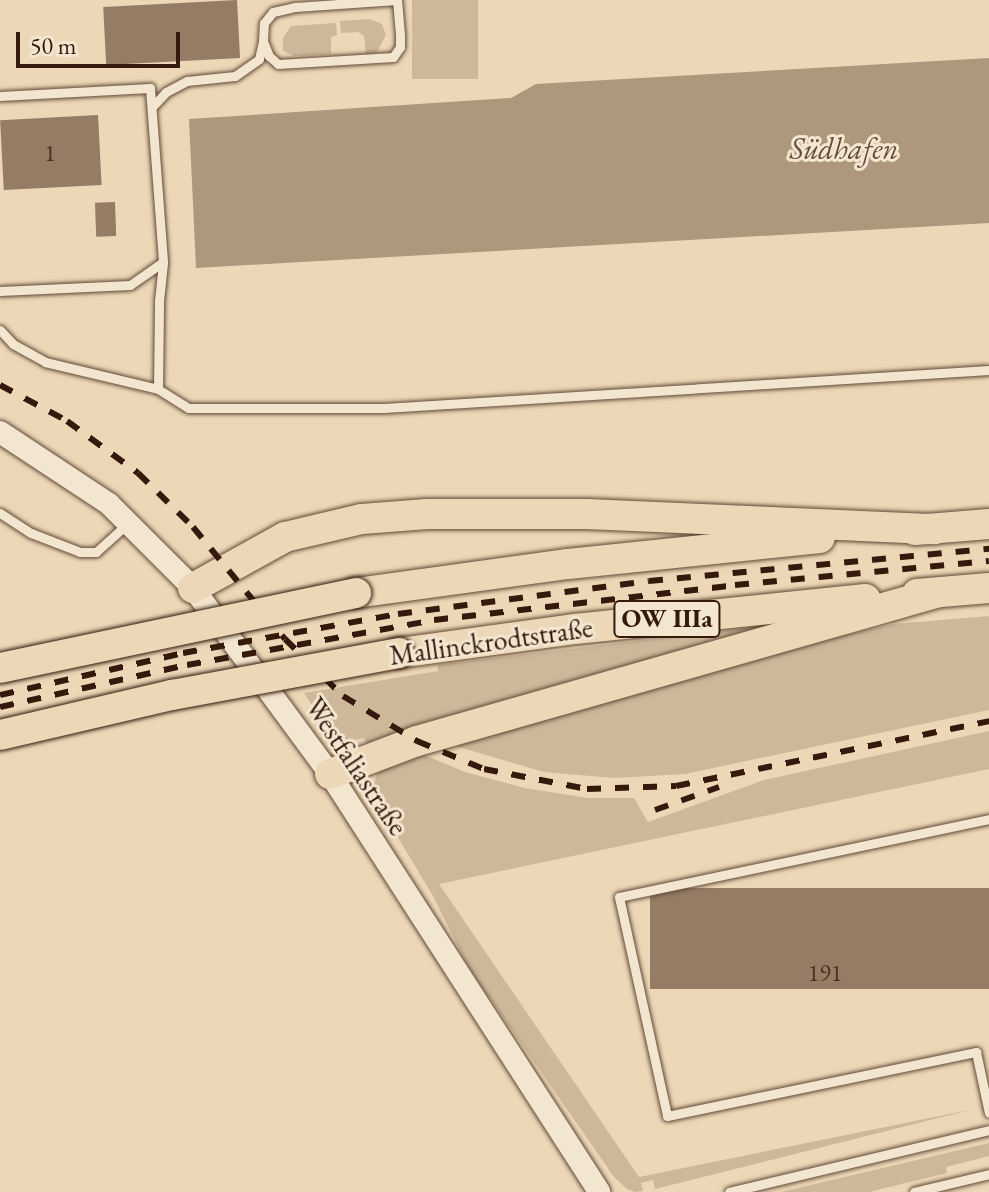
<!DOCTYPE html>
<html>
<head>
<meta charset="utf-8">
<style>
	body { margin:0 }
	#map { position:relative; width:989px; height:1192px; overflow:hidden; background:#ecd8b7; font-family:"EB Garamond",serif }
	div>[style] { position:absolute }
	.green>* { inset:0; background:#cdb89a; transform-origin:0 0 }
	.water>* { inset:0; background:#ad977d }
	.building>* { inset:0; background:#947c65; transform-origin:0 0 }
	.roads { filter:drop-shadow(0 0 2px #624937) drop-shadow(0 0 2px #624937) }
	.service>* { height:9px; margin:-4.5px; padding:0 4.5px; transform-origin:4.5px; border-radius:4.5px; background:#f3e6d0 }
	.tertiary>* { height:22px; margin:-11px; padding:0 11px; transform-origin:11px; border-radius:11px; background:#f3e6d0 }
	.trunk>* { height:30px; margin:-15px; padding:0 15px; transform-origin:15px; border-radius:15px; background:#ecd8b7 }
	.rail>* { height:6px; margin-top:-3px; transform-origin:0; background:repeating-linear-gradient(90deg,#34190c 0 14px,transparent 0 28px) }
	.bridges { filter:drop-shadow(0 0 2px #34190c) drop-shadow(0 0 2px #34190c) }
	.trunk-bridge>* { height:30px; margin:-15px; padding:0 15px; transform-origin:15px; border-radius:15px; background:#ecd8b7 }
	span { translate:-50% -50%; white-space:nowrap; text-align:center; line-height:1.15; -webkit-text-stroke:6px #f3e6d0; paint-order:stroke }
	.number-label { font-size:24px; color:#4c3222 }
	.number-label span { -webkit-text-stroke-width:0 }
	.shield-label span { padding:2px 6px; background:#f3e6d0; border:2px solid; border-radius:6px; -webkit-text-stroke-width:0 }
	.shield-label { font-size:26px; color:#34190c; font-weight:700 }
	.street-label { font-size:28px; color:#34190c }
	.water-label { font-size:30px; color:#644b39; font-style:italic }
	.scale { position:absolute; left:16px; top:32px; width:164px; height:36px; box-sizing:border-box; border:4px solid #34190c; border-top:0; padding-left:10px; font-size:24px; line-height:28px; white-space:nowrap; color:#34190c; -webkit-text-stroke:6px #f3e6d0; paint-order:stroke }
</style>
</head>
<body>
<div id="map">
	<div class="green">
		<i style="left:412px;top:0;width:66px;height:79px"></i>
		<i style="clip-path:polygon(369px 19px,382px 24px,386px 35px,377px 52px,366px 54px,364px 36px,358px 32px,341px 33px,340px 21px)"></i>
		<i style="clip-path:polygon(336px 23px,337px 35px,331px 37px,331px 54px,294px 56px,283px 51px,283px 38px,291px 26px)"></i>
		<i style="clip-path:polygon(989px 616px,989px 710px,685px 774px,614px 778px,544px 772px,452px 745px,818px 641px,894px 624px)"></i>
		<i style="clip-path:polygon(786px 623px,367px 745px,364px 738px,350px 741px,335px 739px,304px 693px,438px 671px,438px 665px)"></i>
		<i style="clip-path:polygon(989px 731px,989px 769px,439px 884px,639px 1177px,974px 1109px,655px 1189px,653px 1180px,641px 1183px,643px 1191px,635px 1192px,627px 1189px,614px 1177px,468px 967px,433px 896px,379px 806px,373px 787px,377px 773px,391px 761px,422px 754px,465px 772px,525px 788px,588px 798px,634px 798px,648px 822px,764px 780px)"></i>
		<i style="clip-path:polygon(989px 1143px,989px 1156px,946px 1167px,947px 1173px,869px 1192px,781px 1192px)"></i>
	</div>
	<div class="water">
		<i style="clip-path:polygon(989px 58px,989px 223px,196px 268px,189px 119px,511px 98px,536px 84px)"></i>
	</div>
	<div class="building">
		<i style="left:237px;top:0;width:58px;height:134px;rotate:87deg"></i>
		<i style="left:98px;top:115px;width:70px;height:98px;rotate:87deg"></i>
		<i style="left:115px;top:202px;width:34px;height:20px;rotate:88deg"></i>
		<i style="left:989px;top:888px;width:101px;height:339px;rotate:90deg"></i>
	</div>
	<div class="roads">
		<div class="service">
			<i style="left:397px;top:0;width:36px;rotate:85deg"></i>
			<i style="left:400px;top:36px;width:11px;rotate:90deg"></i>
			<i style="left:400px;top:47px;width:12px;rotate:125deg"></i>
			<i style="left:393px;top:57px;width:115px;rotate:176.5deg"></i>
			<i style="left:278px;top:64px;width:12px;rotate:-138deg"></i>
			<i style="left:269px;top:56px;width:16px;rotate:-112deg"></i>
			<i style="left:263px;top:41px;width:18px;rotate:-87deg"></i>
			<i style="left:264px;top:23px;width:14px;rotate:-51deg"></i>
			<i style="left:273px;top:12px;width:23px;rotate:-13deg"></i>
			<i style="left:295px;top:7px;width:102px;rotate:-3.9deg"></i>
			<i style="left:0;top:96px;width:150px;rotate:-3.1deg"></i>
			<i style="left:150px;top:88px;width:174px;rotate:85.7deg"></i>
			<i style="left:163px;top:262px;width:40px;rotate:145.1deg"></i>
			<i style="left:130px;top:285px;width:130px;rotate:177.4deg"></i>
			<i style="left:152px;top:107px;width:21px;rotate:-47deg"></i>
			<i style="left:166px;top:92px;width:24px;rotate:-28deg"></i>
			<i style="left:187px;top:81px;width:48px;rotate:-5.9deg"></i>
			<i style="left:235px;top:76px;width:29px;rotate:-35deg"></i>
			<i style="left:259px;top:59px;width:18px;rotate:-77deg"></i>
			<i style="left:0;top:330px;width:19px;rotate:47deg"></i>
			<i style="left:13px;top:344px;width:37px;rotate:29deg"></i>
			<i style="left:45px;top:362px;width:116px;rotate:13.4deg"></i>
			<i style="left:158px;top:389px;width:36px;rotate:32deg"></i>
			<i style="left:189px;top:408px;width:195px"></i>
			<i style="left:384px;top:408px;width:606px;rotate:-3.59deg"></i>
			<i style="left:158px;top:389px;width:88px;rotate:-89.3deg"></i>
			<i style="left:159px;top:301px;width:39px;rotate:-84deg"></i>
			<i style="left:0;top:513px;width:37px;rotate:33deg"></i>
			<i style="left:31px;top:533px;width:53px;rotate:21.2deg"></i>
			<i style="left:80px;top:552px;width:16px"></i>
			<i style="left:96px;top:552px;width:40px;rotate:-42deg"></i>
			<i style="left:989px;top:819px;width:378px;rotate:168.1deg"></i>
			<i style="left:619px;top:897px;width:224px;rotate:77.6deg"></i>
			<i style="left:667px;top:1116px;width:316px;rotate:-11.7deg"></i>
			<i style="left:976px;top:1052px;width:62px;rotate:78deg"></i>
			<i style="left:729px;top:1192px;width:267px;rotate:-13.4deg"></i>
			<i style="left:914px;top:1192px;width:77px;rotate:-13.5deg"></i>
		</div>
		<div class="tertiary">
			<i style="left:0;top:432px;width:131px;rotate:33.4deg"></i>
			<i style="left:109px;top:504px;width:119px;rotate:45deg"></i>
			<i style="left:193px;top:588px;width:231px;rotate:53.6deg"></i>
			<i style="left:330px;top:774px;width:497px;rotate:57.2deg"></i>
		</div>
		<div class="trunk">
			<i style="left:915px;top:530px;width:74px;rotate:-4.6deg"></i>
			<i style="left:193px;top:588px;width:105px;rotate:-29deg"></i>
			<i style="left:285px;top:537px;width:79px;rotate:-13.2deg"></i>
			<i style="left:362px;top:519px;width:65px;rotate:-4.4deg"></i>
			<i style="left:427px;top:514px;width:160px"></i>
			<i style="left:587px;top:514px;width:348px;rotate:2.5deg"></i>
			<i style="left:356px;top:593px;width:214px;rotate:-7.8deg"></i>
			<i style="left:568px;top:564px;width:253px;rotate:-5.9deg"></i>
			<i style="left:917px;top:594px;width:72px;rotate:-4.8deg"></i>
			<i style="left:399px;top:653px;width:178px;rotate:-7.8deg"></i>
			<i style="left:575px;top:629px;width:292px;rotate:-5.9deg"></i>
			<i style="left:330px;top:774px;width:93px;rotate:-20.8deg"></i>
			<i style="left:417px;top:741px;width:540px;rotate:-15.92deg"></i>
		</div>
	</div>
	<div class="rail">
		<i style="left:0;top:385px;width:76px;rotate:28.2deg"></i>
		<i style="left:67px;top:421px;width:88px;rotate:36.2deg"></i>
		<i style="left:138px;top:473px;width:77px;rotate:44.5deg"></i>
		<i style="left:193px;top:527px;width:145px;rotate:50.6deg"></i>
		<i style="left:285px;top:639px;width:81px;rotate:44.5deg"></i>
		<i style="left:343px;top:696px;width:87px;rotate:31.3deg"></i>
		<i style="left:417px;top:741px;width:73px;rotate:22.7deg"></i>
		<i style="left:484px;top:769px;width:105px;rotate:11deg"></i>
		<i style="left:587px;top:789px;width:89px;rotate:-1.9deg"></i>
		<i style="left:676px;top:786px;width:320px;rotate:-11.7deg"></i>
		<i style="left:0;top:695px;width:188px;rotate:-12.9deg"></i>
		<i style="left:183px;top:653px;width:219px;rotate:-10.3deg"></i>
		<i style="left:398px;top:614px;width:253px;rotate:-7.5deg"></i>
		<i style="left:649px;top:581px;width:342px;rotate:-5.4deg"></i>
		<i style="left:0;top:707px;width:192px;rotate:-12.7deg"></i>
		<i style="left:187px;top:665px;width:251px;rotate:-10.3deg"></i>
		<i style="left:434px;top:620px;width:303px;rotate:-6.6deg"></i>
		<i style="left:735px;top:585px;width:255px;rotate:-5.4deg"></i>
		<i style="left:655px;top:810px;width:68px;rotate:-19.8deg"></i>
	</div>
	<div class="bridges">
		<div class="trunk-bridge">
			<i style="left:0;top:668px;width:364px;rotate:-11.9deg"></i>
			<i style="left:0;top:735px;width:177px;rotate:-13.1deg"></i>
			<i style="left:172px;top:695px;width:231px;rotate:-10.5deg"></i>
		</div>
	</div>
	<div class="number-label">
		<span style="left:50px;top:153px">1</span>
		<span style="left:825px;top:973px">191</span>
	</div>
	<div class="shield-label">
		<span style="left:667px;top:619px">OW IIIa</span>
	</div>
	<div class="street-label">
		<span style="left:491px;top:641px;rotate:-8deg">Mallinckrodtstraße</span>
		<span style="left:357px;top:766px;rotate:56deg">Westfaliastraße</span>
	</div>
	<div class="water-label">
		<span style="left:844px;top:149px">Südhafen</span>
	</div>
	<div class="scale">50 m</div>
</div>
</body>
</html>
